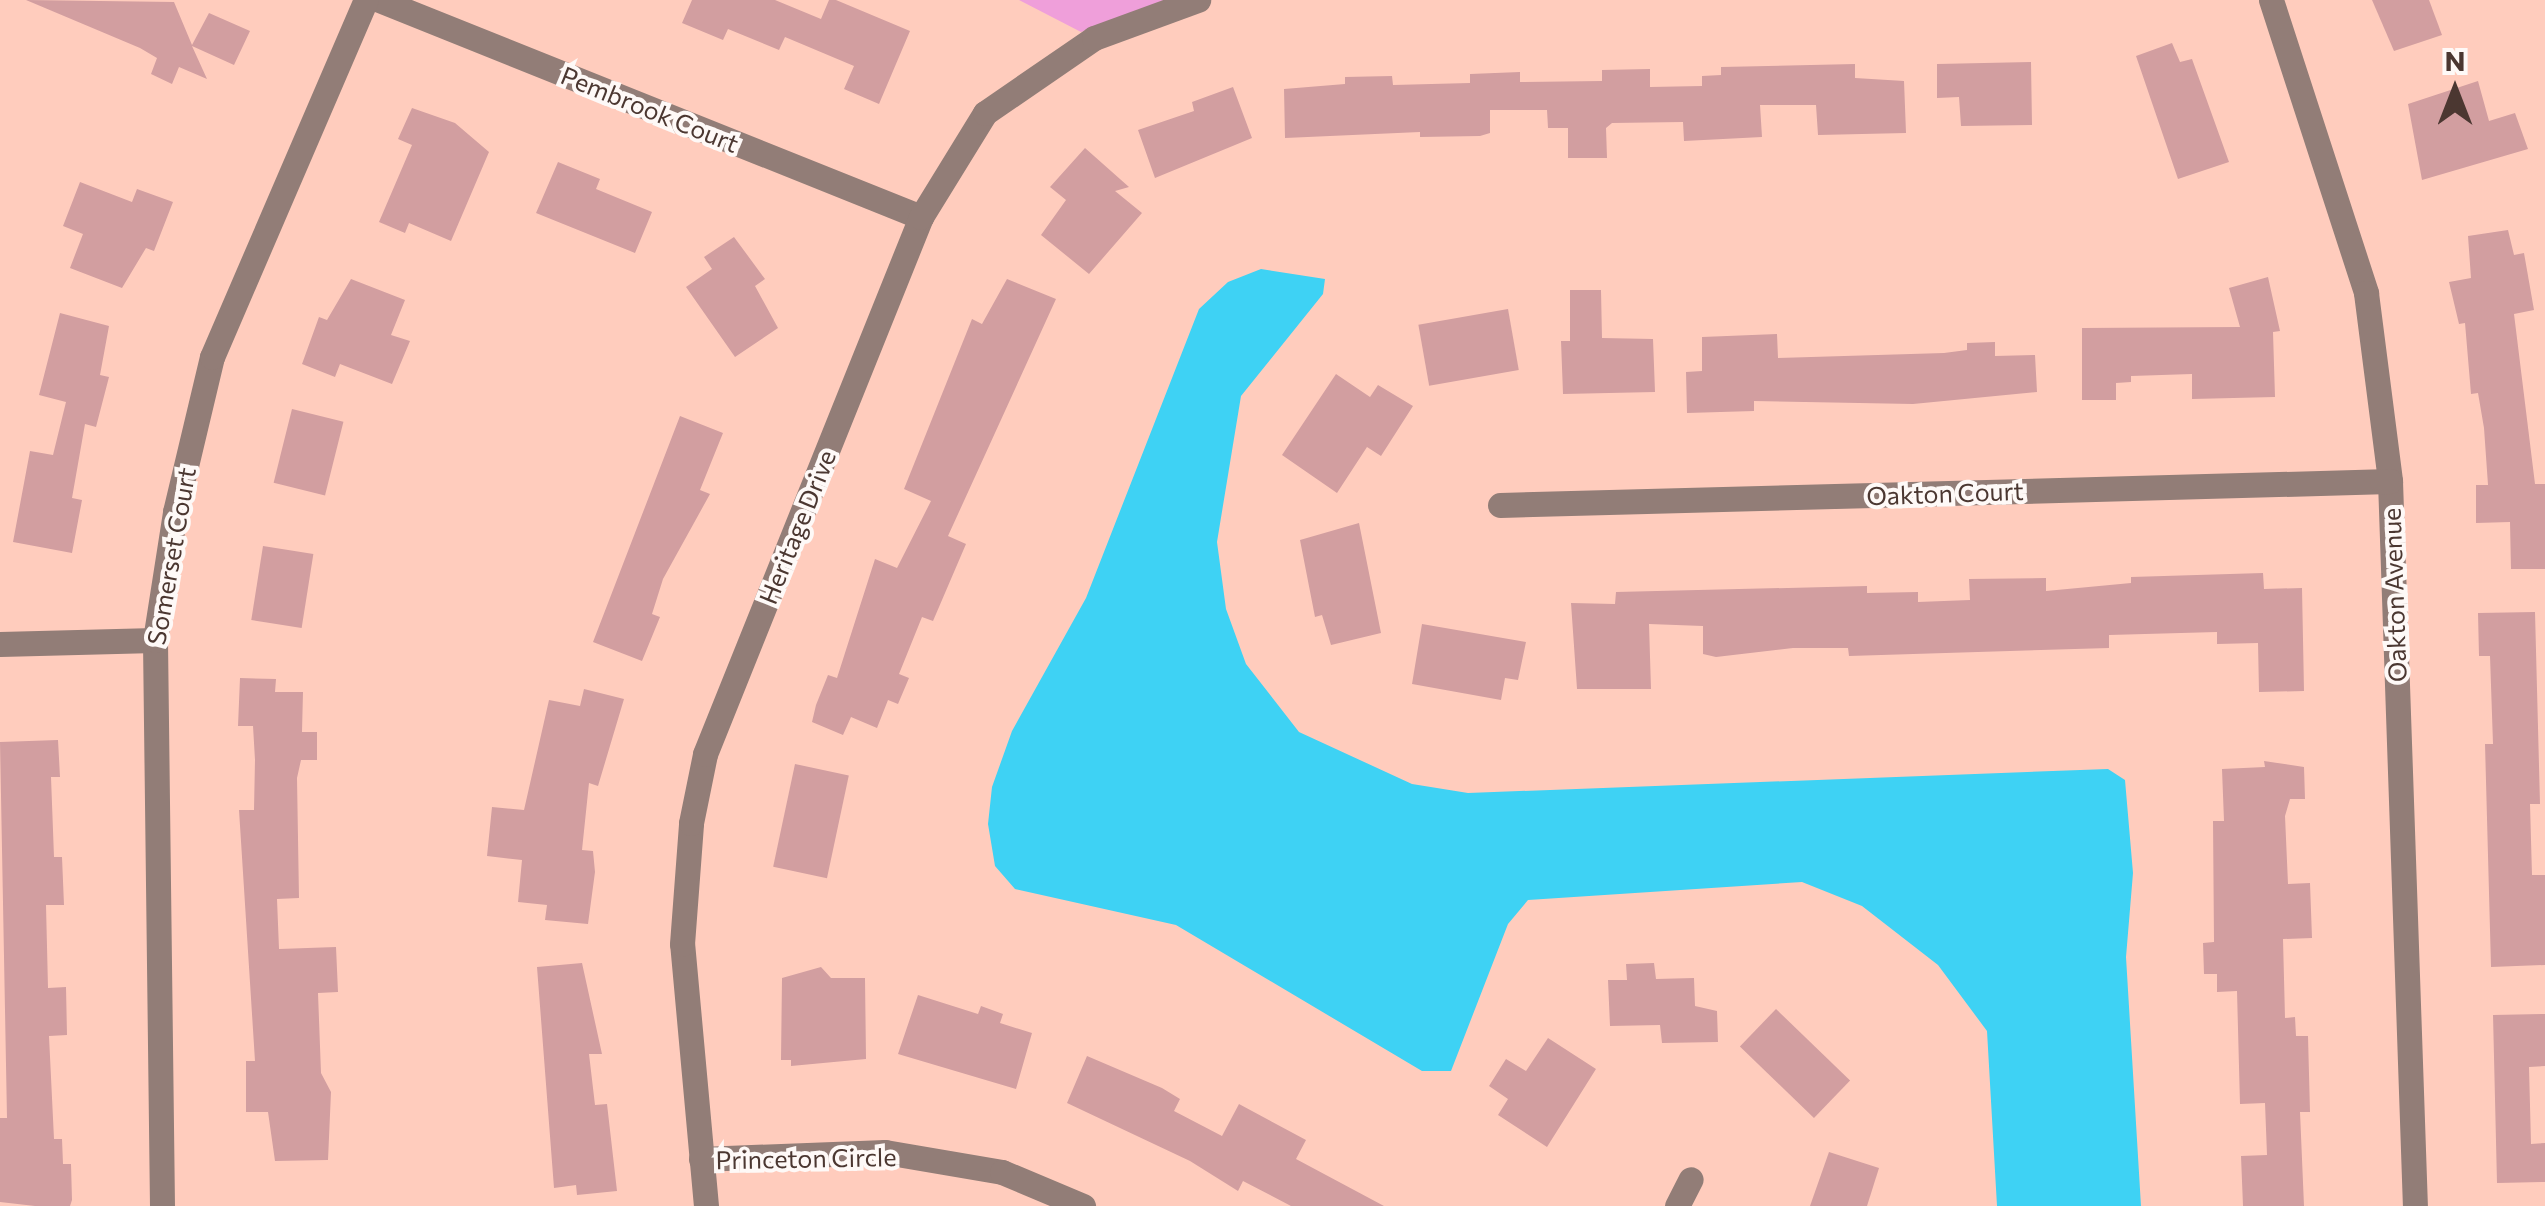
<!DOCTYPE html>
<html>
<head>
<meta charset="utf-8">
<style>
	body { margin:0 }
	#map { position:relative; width:2545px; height:1206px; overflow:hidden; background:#ffccbd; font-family:Commissioner,sans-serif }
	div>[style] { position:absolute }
	.green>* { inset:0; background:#ef9fda }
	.water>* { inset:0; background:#3ed2f4 }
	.building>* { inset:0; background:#d29ea0; transform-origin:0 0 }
	.minor>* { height:25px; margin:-12.5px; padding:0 12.5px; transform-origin:12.5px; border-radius:12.5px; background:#927d77 }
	span { translate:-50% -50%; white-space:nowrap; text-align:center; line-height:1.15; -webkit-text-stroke:8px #fef9f7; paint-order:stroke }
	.street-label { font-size:25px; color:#4b3731 }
	.north { position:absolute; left:2405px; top:40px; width:100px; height:100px; -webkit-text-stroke:8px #fef9f7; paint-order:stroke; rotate:0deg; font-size:28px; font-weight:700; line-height:40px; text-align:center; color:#4b3731 }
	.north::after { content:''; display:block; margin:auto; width:35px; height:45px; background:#4b3731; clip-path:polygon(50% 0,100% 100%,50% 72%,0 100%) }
</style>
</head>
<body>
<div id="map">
	<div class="green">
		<i style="clip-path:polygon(1019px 0,1172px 0,1081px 32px)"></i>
	</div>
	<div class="water">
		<i style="clip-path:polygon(1261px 269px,1325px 279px,1323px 294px,1241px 396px,1217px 542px,1226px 609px,1246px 664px,1299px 732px,1412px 784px,1468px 793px,2108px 769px,2125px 780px,2133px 873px,2126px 957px,2141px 1206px,1997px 1206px,1987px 1031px,1938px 965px,1862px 906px,1802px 882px,1528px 900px,1508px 924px,1451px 1071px,1422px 1071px,1176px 925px,1015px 889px,995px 866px,988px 824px,992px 787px,1012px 731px,1086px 598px,1199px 309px,1228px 282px)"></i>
	</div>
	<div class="building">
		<i style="clip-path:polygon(26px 0,174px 2px,192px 45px,209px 13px,250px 31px,234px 65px,192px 46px,207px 79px,179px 67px,172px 84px,151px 74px,157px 58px,140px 48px)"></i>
		<i style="clip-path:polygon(692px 0,775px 0,821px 19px,829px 0,836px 0,910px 31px,879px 104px,844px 89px,854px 66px,785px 37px,779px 50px,728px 29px,723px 40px,682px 23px)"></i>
		<i style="clip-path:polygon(2372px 0,2429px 0,2442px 35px,2394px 51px)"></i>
		<i style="clip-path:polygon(2172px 43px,2180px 62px,2192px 59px,2229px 162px,2178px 179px,2136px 56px)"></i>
		<i style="clip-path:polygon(2031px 62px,2032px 125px,1961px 126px,1959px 97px,1937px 98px,1937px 64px)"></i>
		<i style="clip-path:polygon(1855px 64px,1855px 78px,1904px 81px,1906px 133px,1818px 135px,1816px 105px,1760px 105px,1762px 137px,1684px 141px,1683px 122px,1612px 123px,1606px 128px,1607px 158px,1568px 158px,1568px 128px,1548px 128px,1547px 110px,1490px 110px,1490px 133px,1480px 136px,1420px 137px,1420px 132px,1285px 138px,1284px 89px,1345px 84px,1345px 77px,1392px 76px,1393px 85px,1470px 83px,1470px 74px,1520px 72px,1520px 82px,1602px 81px,1602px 70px,1650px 69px,1650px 87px,1702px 86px,1702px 76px,1721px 75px,1721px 67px)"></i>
		<i style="clip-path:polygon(2478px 81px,2489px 121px,2515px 113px,2528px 149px,2422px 180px,2408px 104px)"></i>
		<i style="clip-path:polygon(1233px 87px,1252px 138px,1155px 178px,1138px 130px,1194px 111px,1192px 102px)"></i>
		<i style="clip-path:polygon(412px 108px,455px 123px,489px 152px,451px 241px,409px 223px,405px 233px,379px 222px,412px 145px,398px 139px)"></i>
		<i style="clip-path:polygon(1085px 148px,1129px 187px,1115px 191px,1142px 213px,1089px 274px,1041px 235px,1066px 200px,1050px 187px)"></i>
		<i style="clip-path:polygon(558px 162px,600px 179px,596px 189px,652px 212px,635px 253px,536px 213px)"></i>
		<i style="clip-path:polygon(80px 182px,132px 202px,137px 189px,173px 202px,154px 251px,146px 248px,122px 288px,70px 268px,83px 234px,63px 226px)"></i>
		<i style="clip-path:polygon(2508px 230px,2514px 255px,2524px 253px,2534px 310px,2514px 314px,2535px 484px,2545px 484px,2545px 569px,2511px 569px,2510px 522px,2476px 523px,2476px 485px,2488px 485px,2484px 428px,2478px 393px,2471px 394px,2465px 323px,2459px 324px,2449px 282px,2471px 278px,2468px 236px)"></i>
		<i style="clip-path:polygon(734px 237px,765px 279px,755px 286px,778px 328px,735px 357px,686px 287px,712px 269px,704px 257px)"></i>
		<i style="clip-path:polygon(2268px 277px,2280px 331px,2273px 332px,2275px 397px,2192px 399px,2192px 374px,2131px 376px,2131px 382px,2116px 383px,2116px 400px,2082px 400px,2082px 328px,2240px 327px,2229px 288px)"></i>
		<i style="clip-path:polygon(351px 279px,405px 300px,391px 335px,410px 341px,392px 384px,340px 364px,335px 377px,302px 364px,319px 317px,327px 320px)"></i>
		<i style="clip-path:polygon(1007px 279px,1056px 299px,948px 536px,966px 544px,933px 621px,922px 617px,899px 674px,909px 678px,898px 704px,888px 700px,877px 728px,851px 717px,843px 735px,812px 722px,816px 705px,828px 675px,837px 678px,875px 559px,897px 568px,931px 501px,904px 489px,972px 319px,982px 324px)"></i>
		<i style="clip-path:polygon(1570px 290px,1601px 290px,1602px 338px,1653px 339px,1655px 392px,1563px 394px,1561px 341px,1570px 341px)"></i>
		<i style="left:1508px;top:309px;width:62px;height:91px;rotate:80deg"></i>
		<i style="clip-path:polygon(60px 313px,109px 326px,100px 375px,109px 377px,96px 427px,85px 424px,72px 498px,82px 500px,72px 553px,13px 542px,30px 451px,53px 455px,66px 402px,39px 395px)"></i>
		<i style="clip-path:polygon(1777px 334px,1778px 358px,1944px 353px,1967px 350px,1967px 343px,1995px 342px,1995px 356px,2035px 355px,2037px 392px,1913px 404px,1754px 401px,1754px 411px,1687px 413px,1686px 372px,1702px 371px,1702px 337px)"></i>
		<i style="clip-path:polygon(1336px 374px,1370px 397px,1378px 385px,1413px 406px,1381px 456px,1367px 447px,1337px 493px,1282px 455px)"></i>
		<i style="left:292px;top:409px;width:53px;height:76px;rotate:14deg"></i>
		<i style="clip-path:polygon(680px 416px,723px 433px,700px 490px,710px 494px,663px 579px,652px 614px,660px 617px,642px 661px,593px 642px)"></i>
		<i style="clip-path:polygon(1359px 523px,1381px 633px,1331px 645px,1322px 615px,1315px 617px,1300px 540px)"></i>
		<i style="left:263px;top:546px;width:51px;height:75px;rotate:9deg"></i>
		<i style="clip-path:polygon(2263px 573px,2264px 589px,2302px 588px,2304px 691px,2259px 692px,2258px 643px,2217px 644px,2217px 632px,2109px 635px,2109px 648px,1849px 656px,1848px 648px,1793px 648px,1716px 657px,1703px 654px,1703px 626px,1649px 624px,1651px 689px,1577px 689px,1571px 603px,1615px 604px,1616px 592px,1867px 586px,1867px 593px,1918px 592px,1918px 602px,1970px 600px,1969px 579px,2046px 578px,2046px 591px,2131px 583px,2131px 577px)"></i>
		<i style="clip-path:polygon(2535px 612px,2540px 804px,2530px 804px,2532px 875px,2545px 875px,2545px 965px,2491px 967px,2485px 744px,2493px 744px,2490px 656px,2479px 656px,2478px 613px)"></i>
		<i style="clip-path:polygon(1422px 624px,1526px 642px,1518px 680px,1505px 678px,1501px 700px,1412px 684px)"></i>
		<i style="clip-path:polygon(240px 678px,276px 679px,275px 692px,303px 692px,302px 732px,317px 732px,317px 760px,301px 760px,297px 778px,299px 898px,277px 899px,279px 949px,336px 947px,338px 992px,318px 993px,321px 1073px,331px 1092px,328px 1160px,275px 1161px,268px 1112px,246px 1112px,246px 1061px,255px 1061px,239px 810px,254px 810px,255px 760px,253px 726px,238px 726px)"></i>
		<i style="clip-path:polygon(584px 689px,624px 699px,598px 786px,589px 783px,582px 850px,593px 851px,595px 872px,588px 924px,545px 920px,547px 905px,518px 902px,522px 860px,487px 856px,492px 807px,524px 810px,549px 700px,580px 706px)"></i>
		<i style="clip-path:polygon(58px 740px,60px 777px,51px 777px,54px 857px,62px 857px,64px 905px,46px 905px,48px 988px,66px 987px,67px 1035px,49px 1036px,54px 1139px,62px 1139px,63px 1164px,71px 1164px,72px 1200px,70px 1206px,35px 1206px,0 1202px,0 1118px,7px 1118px,0 742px)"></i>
		<i style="clip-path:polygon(2264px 761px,2304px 767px,2305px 799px,2290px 799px,2285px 816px,2288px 884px,2310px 883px,2312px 938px,2283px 939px,2285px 1018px,2295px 1017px,2296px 1036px,2308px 1036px,2310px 1112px,2300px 1112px,2304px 1206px,2243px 1206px,2241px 1156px,2267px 1155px,2265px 1103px,2240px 1104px,2237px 991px,2217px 992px,2217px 974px,2204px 974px,2203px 943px,2214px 942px,2213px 821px,2224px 821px,2222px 769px,2265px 767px)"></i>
		<i style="left:795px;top:764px;width:55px;height:105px;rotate:12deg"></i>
		<i style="clip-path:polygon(582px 963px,602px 1054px,589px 1054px,595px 1105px,607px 1104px,617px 1191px,577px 1195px,576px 1185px,554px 1188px,537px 967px)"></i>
		<i style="clip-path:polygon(1654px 963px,1656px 979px,1694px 978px,1695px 1006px,1717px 1011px,1718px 1042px,1662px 1043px,1660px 1025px,1610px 1026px,1608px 980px,1627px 980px,1626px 964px)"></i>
		<i style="clip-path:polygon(821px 967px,831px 978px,865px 978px,866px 1059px,791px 1066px,791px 1060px,781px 1060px,782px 978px)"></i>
		<i style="clip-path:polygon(918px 995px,978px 1014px,981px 1006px,1003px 1014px,1000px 1023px,1032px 1033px,1016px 1089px,898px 1054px)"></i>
		<i style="left:1776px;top:1009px;width:103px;height:52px;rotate:44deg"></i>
		<i style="clip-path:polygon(2545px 1014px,2545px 1066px,2529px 1067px,2531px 1144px,2545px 1143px,2545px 1182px,2497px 1183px,2493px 1015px)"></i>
		<i style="clip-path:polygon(1548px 1038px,1596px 1069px,1547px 1147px,1498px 1115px,1508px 1099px,1489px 1086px,1506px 1059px,1526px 1071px)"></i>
		<i style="clip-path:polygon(1087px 1056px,1162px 1088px,1180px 1099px,1174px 1111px,1222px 1136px,1239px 1104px,1306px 1140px,1296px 1159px,1384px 1206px,1291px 1206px,1243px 1181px,1238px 1191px,1190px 1161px,1067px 1103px)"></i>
		<i style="clip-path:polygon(1829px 1152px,1879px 1168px,1867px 1206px,1810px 1206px)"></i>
	</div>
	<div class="minor">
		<i style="left:379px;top:0;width:584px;rotate:21.82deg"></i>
		<i style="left:2271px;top:0;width:308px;rotate:72deg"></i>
		<i style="left:2366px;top:293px;width:190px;rotate:82.7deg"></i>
		<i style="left:2390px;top:481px;width:725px;rotate:88.03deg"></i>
		<i style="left:1500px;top:505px;width:890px;rotate:-1.54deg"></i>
		<i style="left:0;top:644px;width:155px;rotate:-1.5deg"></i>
		<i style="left:701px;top:1159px;width:184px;rotate:-2.2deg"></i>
		<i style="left:885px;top:1152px;width:119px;rotate:9.7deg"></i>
		<i style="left:1002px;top:1172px;width:88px;rotate:22.8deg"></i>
		<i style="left:162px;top:1206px;width:566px;rotate:-90.71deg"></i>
		<i style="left:155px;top:640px;width:130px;rotate:-81.1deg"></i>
		<i style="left:175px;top:512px;width:159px;rotate:-76.6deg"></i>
		<i style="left:212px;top:357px;width:389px;rotate:-66.7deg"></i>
		<i style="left:706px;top:1206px;width:263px;rotate:-95.2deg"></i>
		<i style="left:682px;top:944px;width:121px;rotate:-85.7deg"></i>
		<i style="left:691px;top:823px;width:70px;rotate:-78.5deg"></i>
		<i style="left:705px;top:754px;width:579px;rotate:-68.09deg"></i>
		<i style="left:921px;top:217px;width:122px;rotate:-58.4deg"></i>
		<i style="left:985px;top:113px;width:132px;rotate:-34.5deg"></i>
		<i style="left:1094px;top:38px;width:111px;rotate:-20.1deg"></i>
		<i style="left:1677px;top:1206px;width:30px;rotate:-63deg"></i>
	</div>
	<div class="street-label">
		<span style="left:650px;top:109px;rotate:22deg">Pembrook Court</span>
		<span style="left:1945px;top:493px;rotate:-2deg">Oakton Court</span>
		<span style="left:797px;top:527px;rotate:-68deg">Heritage Drive</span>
		<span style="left:171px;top:556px;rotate:-80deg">Somerset Court</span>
		<span style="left:2394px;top:595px;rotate:-92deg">Oakton Avenue</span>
		<span style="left:806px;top:1158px;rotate:-1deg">Princeton Circle</span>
	</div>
	<div class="north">N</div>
</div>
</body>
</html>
